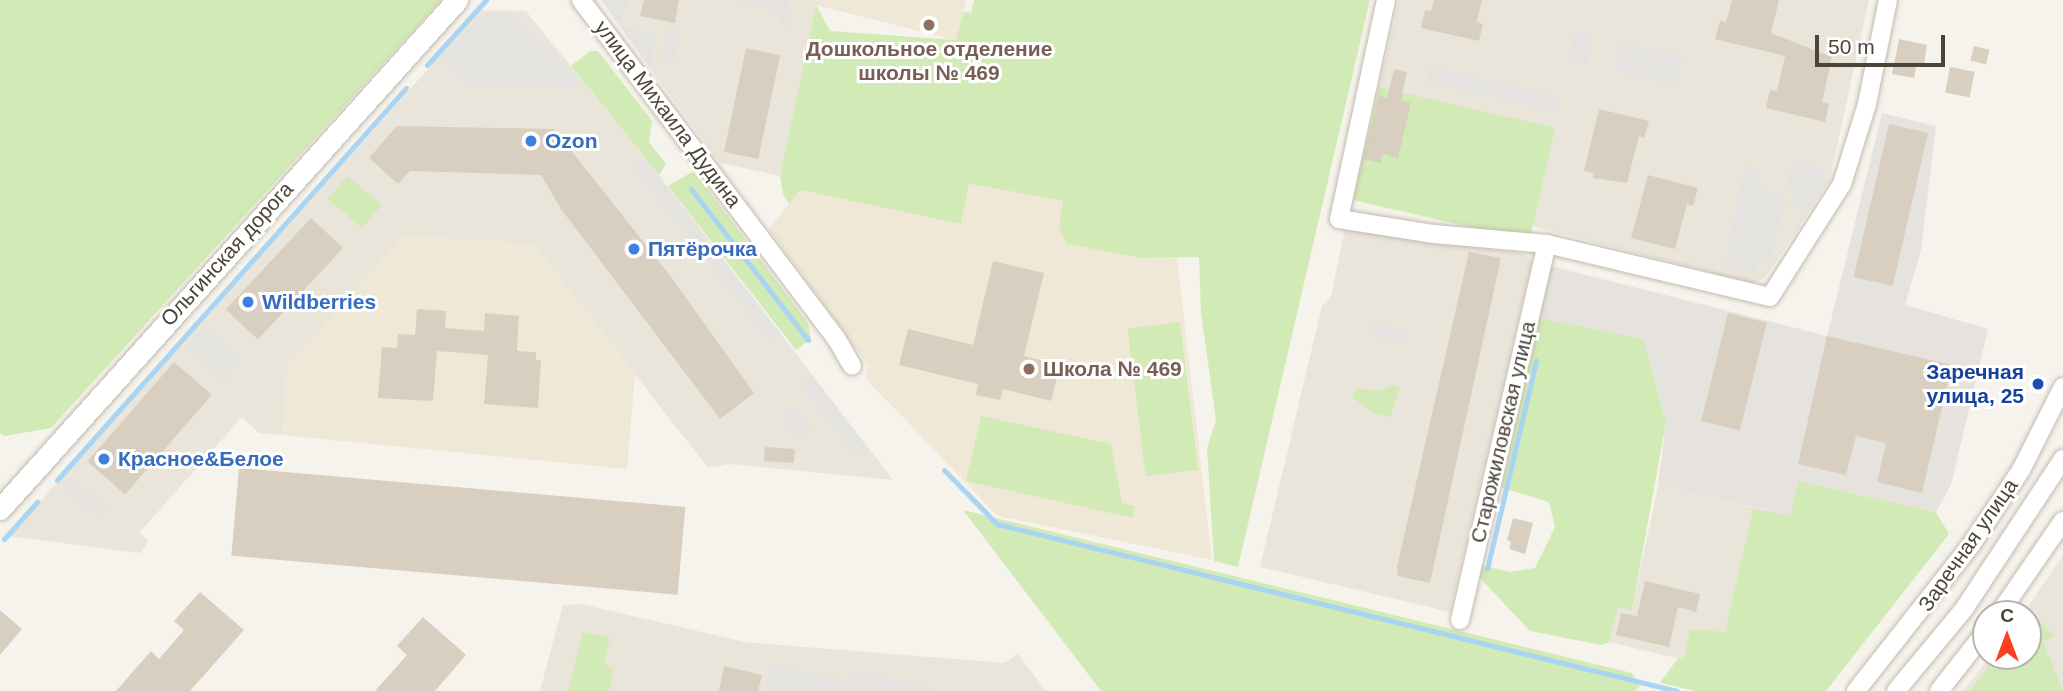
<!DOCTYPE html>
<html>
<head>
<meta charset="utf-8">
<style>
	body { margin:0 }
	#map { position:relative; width:2063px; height:691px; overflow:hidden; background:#f6f3ec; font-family:Arial,sans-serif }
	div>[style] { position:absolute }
	.residential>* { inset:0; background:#eae5da }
	.industrial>* { inset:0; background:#e6e2dd }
	.education>* { inset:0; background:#efe8d6 }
	.green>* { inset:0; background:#d2eab5; transform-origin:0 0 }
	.parking>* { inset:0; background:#e5e3e0; transform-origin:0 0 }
	.stream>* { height:5px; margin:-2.5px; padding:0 2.5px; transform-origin:2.5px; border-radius:2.5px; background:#a9d4f2 }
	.building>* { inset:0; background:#d8cfc1; transform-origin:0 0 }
	.roads { filter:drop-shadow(0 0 2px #c2bbae) drop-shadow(0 0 2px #c2bbae) }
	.minor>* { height:18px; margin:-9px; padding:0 9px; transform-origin:9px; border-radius:9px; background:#fff }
	.tertiary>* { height:21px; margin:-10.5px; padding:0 10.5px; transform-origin:10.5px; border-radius:10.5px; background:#fff }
	.dots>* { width:19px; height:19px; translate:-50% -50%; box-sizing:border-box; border:4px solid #fff; border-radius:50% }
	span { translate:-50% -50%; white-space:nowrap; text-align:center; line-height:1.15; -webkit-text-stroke:6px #fff; paint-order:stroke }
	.education-label { font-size:21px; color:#785e54; font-weight:700 }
	.left { translate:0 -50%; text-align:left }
	.street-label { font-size:21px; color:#4b4439 }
	.shop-label { font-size:21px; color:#366cbe; font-weight:700 }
	.transit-label { font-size:21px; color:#164399; font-weight:700 }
	.right { translate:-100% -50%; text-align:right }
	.north { position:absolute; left:1972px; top:600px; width:70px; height:70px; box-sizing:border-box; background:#fff; border:2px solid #b7b4b0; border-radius:50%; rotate:0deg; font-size:19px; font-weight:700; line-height:28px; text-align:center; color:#4b4439 }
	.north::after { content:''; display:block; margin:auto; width:24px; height:32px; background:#fc3f1d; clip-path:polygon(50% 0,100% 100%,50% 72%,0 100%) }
	.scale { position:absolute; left:1815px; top:35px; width:130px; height:32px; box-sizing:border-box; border:4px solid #4b4439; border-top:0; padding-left:9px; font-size:21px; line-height:24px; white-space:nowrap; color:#4b4439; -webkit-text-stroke:5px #fff; paint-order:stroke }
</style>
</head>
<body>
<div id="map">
	<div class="residential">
		<i style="clip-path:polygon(629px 0,966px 0,956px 40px,816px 5px,780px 176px,720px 163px,650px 68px,657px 34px,621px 26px)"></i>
		<i style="clip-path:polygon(1399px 0,1869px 0,1829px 182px,1765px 278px,1752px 283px,1532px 226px,1555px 128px,1379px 87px)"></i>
		<i style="clip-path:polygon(481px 10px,526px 11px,659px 175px,893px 480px,728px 464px,708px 468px,533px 244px,288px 366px,282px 435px,259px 433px,242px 417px,139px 533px,149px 541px,140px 553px,9px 536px)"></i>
		<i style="clip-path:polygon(1345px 229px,1525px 254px,1532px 261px,1450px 612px,1260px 567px,1322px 306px,1331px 297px)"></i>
		<i style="clip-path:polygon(1658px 486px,1753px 508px,1725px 633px,1684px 660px,1609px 642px,1618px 606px,1632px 609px)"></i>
		<i style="clip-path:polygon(2063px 555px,2063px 691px,1963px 691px,1991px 656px,2028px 656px,2028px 614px,2023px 614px)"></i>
		<i style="clip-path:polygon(581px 604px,745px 642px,1004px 663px,1018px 654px,1046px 691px,540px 691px,563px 605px)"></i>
	</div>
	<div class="industrial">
		<i style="clip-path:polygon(1882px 113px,1936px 126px,1921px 250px,1905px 305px,1988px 329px,1951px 485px,1936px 512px,1799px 481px,1791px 516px,1658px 486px,1666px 422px,1643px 339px,1539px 318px,1551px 266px,1827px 336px)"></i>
	</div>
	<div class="education">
		<i style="clip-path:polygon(807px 0,966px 0,956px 40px)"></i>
		<i style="clip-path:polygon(968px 184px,1064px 201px,1059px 227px,1142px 258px,1177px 258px,1212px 560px,998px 516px,866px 379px,868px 365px,769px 229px,800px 190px,961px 224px)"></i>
		<i style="clip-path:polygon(403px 235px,533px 244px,635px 375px,627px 469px,282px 435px,288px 366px)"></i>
	</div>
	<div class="green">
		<i style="clip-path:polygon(0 0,441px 0,51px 428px,4px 436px,0 433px)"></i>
		<i style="clip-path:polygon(974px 0,1370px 0,1238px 567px,1214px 561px,1207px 448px,1216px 420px,1201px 313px,1199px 257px,1142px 258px,1067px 244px,1059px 227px,1063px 201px,969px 184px,961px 224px,800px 190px,789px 204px,783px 194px,780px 176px,816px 5px,830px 31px,956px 40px,964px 11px,971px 13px)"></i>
		<i style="clip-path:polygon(590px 51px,598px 51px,652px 121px,649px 142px,666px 164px,659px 175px,571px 66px)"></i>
		<i style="left:1379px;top:87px;width:181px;height:116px;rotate:13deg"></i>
		<i style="clip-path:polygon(694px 171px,808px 323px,811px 339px,796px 350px,668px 186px)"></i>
		<i style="left:347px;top:176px;width:45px;height:30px;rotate:40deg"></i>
		<i style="clip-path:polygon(1539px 318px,1643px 339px,1666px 422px,1632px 610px,1618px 607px,1609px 642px,1601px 645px,1530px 631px,1480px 578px,1482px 565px,1509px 572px,1535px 568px,1555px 527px,1549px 502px,1500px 487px)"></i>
		<i style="left:1180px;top:322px;width:149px;height:53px;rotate:83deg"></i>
		<i style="clip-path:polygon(1392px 385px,1400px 388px,1390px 417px,1375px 414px,1352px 397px,1357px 388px,1378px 391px)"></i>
		<i style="clip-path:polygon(981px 416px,1111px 444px,1122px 503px,1135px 506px,1133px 518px,966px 481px)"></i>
		<i style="clip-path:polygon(1798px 481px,1936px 512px,1949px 534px,1826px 691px,1696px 691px,1660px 683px,1678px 658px,1684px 659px,1690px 629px,1725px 632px,1753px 508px,1791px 516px)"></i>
		<i style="clip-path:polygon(963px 510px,1632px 673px,1640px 687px,1634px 691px,1101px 691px)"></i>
		<i style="clip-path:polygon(2028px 611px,2055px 636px,2043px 641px,2063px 691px,1970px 691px,1995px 656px,2028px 656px)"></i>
		<i style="clip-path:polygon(583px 632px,610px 638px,604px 663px,614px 670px,609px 691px,568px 691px)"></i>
	</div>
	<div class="parking">
		<i style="clip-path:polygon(601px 0,629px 0,621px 26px,657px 34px,650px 68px)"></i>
		<i style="clip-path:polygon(731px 0,788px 0,793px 27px,783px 27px,775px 11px)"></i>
		<i style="clip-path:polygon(482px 13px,514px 14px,579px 82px,572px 89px,466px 85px,443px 58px)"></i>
		<i style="left:667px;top:29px;width:14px;height:31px;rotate:12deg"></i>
		<i style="left:1575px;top:31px;width:19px;height:30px;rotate:12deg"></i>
		<i style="left:1621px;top:42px;width:64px;height:30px;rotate:13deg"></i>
		<i style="left:1430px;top:67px;width:133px;height:15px;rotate:13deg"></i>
		<i style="left:644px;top:159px;width:222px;height:13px;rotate:52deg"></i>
		<i style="clip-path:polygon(1792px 161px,1825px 169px,1821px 190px,1807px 211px,1790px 206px,1793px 193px,1786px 191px)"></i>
		<i style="clip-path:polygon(1745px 166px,1760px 168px,1756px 187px,1785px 195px,1771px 260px,1759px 258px,1755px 273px,1724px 266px)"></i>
		<i style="left:1370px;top:323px;width:40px;height:13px;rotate:12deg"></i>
		<i style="left:205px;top:326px;width:50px;height:28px;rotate:41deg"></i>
		<i style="left:812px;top:375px;width:94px;height:14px;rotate:53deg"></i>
		<i style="left:794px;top:406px;width:31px;height:15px;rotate:53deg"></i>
		<i style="left:72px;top:478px;width:48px;height:13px;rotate:40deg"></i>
		<i style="clip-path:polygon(770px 664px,850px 682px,854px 672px,943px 691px,764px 691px)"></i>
	</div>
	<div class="stream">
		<i style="left:427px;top:65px;width:88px;rotate:-47.8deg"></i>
		<i style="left:691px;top:189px;width:191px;rotate:52.2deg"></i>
		<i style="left:944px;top:470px;width:76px;rotate:45.5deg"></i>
		<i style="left:997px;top:524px;width:700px;rotate:13.8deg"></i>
		<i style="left:57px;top:480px;width:525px;rotate:-48.32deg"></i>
		<i style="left:4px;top:539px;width:50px;rotate:-48.3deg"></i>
		<i style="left:1487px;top:569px;width:214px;rotate:-76.7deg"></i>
	</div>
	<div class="building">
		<i style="clip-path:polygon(644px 0,679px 0,675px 23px,640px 16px)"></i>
		<i style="clip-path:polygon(1434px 0,1482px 0,1477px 22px,1483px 24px,1479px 41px,1421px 28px,1425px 10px,1431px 11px)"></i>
		<i style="clip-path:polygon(1732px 0,1779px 0,1771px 33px,1832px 57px,1822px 102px,1829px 104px,1825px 122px,1766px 108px,1770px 90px,1777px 91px,1785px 56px,1715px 39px,1720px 21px,1726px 22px)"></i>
		<i style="clip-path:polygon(1899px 39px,1927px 45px,1924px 65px,1917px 63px,1914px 78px,1892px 74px)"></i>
		<i style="left:1974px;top:46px;width:16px;height:15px;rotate:14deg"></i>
		<i style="left:746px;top:48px;width:35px;height:106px;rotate:12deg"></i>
		<i style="left:1950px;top:67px;width:25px;height:26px;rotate:11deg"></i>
		<i style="clip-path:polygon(1394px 69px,1407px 72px,1401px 101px,1411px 103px,1398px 158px,1383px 154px,1381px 163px,1364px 159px,1379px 96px,1387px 98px)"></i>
		<i style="clip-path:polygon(1599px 109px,1649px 121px,1644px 138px,1639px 136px,1627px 183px,1593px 178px,1594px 173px,1584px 171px)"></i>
		<i style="left:1889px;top:124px;width:40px;height:157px;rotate:13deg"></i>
		<i style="clip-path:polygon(397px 126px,554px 129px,672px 278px,754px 393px,720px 419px,561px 209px,541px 175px,410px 171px,398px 184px,369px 158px)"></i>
		<i style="clip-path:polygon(1648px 175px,1698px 188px,1693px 206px,1687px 204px,1675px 249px,1631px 238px)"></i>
		<i style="left:311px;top:218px;width:44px;height:125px;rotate:43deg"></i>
		<i style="clip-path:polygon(1469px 252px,1501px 258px,1430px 583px,1398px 576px,1397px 567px)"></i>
		<i style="clip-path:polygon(993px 261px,1044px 273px,1024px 356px,1060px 365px,1051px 401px,1003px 389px,1000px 400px,976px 395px,978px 384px,899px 365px,908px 329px,973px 345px)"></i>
		<i style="clip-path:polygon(417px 309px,446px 311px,445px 328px,484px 331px,485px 313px,519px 316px,517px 351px,536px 352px,536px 360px,541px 360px,538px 408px,484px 404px,488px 355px,437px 351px,433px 401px,378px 398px,382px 347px,397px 348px,398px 334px,415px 335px)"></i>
		<i style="left:1728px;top:313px;width:40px;height:111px;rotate:14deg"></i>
		<i style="clip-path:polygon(1827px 336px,1952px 365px,1922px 493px,1877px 482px,1886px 443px,1856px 436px,1846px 475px,1798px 464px)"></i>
		<i style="left:174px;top:362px;width:50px;height:132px;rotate:41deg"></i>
		<i style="left:765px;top:447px;width:30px;height:14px;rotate:4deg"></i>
		<i style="left:239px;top:468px;width:448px;height:88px;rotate:5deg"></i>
		<i style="clip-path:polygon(1513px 518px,1533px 523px,1525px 554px,1509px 549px,1511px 542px,1507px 540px)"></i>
		<i style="clip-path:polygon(1645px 581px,1700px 594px,1696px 612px,1678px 607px,1669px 647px,1616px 635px,1621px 613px,1637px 616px)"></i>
		<i style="clip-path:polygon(200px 592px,244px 630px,190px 691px,116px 691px,151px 651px,159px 659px,184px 630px,174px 621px)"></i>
		<i style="clip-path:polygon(0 610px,22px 629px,0 655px)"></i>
		<i style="clip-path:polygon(423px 617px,466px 655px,435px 691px,375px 691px,407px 655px,397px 646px)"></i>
		<i style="clip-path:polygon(724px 666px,762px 675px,758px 691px,719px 691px)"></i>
	</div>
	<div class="roads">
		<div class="minor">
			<i style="left:581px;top:0;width:423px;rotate:53deg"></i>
			<i style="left:836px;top:338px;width:32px;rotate:60deg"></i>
			<i style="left:1386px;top:0;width:224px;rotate:102.1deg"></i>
			<i style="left:1339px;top:219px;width:96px;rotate:9deg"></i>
			<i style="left:1434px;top:234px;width:113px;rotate:5.1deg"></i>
			<i style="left:1547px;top:244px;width:229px;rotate:13.4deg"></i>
			<i style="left:1770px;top:297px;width:134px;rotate:-57.5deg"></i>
			<i style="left:1842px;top:184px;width:84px;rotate:-72.6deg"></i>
			<i style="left:1867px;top:104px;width:106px;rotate:-78.6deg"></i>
			<i style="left:1999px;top:614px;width:113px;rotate:-55.5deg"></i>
			<i style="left:1460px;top:620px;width:386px;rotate:-77deg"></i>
			<i style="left:1856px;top:691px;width:186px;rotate:-51.8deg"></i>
			<i style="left:1971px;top:545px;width:90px;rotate:-56.3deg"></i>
			<i style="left:2021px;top:470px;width:93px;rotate:-63.2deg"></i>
			<i style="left:1896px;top:691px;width:107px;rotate:-50.3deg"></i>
			<i style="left:1964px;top:609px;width:180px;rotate:-56.6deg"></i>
			<i style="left:1939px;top:691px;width:76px;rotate:-51.9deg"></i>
		</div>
		<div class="tertiary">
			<i style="left:0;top:509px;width:684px;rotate:-48.08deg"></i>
		</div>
	</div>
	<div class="dots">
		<i style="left:929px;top:25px;background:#8d6e63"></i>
		<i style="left:531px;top:141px;background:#3f7fe0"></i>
		<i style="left:634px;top:249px;background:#3f7fe0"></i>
		<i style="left:248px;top:302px;background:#3f7fe0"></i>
		<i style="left:1029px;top:369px;background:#8d6e63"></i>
		<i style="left:2038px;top:384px;background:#1a4fb4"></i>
		<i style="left:104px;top:459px;background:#3f7fe0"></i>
	</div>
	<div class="education-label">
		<span style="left:929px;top:61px">Дошкольное отделение<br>школы № 469</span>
		<span class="left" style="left:1043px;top:369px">Школа № 469</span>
	</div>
	<div class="street-label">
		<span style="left:668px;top:114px;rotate:53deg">улица Михаила Дудина</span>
		<span style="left:227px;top:254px;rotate:-48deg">Ольгинская дорога</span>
		<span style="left:1503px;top:432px;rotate:-77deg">Старожиловская улица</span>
		<span style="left:1968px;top:545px;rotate:-55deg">Заречная улица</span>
	</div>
	<div class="shop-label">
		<span class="left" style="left:545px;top:141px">Ozon</span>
		<span class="left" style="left:648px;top:249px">Пятёрочка</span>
		<span class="left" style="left:262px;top:302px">Wildberries</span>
		<span class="left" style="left:118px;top:459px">Красное&amp;Белое</span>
	</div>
	<div class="transit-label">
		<span class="right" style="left:2024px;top:384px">Заречная<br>улица, 25</span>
	</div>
	<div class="north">С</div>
	<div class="scale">50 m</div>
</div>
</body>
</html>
